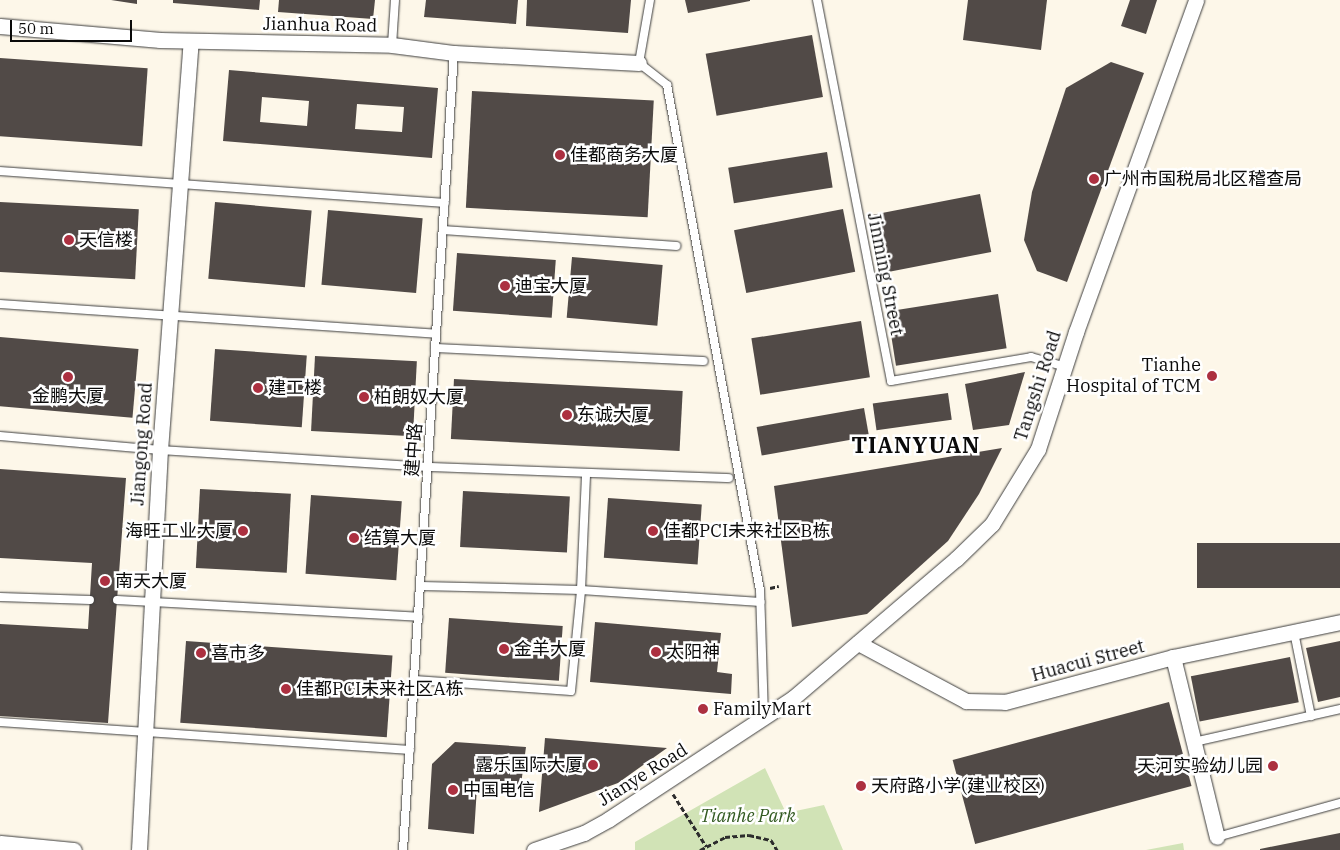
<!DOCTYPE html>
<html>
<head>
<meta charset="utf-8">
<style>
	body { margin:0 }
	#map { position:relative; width:1340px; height:850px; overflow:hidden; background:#fdf7e9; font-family:"IBM Plex Serif","Noto Sans SC",serif }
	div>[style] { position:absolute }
	.green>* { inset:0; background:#d1e3b6 }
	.building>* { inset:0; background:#514a47; transform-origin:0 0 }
	.path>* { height:3px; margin-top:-1.5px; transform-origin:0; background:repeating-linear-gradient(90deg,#2c2c2c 0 5px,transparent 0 7.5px) }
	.roads { filter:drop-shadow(0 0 1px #3d3d3d) drop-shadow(0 0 1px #3d3d3d) }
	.lane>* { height:8px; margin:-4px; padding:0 4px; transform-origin:4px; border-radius:4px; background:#fff }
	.street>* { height:15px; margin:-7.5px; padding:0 7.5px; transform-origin:7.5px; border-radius:7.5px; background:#fff }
	.dots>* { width:14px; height:14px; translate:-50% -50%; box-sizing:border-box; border:2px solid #fff; border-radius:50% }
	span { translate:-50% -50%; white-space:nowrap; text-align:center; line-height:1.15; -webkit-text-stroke:5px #fff; paint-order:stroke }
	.street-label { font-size:18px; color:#0a0a0a }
	.poi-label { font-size:18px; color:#0a0a0a }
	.left { translate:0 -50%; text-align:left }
	.right { translate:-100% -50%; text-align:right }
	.park-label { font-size:18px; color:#325a21; font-style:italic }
	.district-label { font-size:22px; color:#0a0a0a; font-weight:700; letter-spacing:1px }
	.scale { position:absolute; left:10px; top:20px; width:122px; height:22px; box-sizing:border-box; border:2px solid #0a0a0a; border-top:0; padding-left:6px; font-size:15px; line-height:18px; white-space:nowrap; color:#0a0a0a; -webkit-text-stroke:4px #fff; paint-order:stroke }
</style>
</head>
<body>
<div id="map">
	<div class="green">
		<i style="clip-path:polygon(765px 768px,786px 813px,824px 805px,843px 850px,635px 850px,635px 842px)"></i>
		<i style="clip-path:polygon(1183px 843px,1184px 850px,1146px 850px)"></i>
	</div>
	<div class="building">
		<i style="clip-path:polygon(111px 0,137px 0,137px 4px)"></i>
		<i style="clip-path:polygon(173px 0,260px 0,259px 10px,173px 3px)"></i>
		<i style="clip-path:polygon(279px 0,375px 0,373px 19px,278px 12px)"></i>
		<i style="clip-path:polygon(426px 0,518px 0,516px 24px,424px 17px)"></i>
		<i style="clip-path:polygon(527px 0,631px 0,628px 33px,526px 26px)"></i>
		<i style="clip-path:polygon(685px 0,750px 0,750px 1px,688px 13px)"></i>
		<i style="clip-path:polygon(968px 0,1047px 0,1041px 50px,963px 40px)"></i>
		<i style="clip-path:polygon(1130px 0,1157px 0,1146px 34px,1121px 26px)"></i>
		<i style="left:812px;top:35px;width:63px;height:108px;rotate:80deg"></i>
		<i style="left:0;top:58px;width:148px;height:78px;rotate:4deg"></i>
		<i style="clip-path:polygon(1111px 62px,1144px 73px,1067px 282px,1037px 271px,1024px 240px,1032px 192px,1066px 88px)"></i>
		<i style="clip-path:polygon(evenodd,229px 70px,438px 88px,432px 158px,223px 141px,229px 70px,262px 97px,309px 101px,307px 126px,260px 122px,262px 97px,229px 70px,357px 104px,404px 107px,402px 132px,355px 129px,357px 104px)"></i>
		<i style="left:472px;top:91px;width:182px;height:117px;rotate:3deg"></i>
		<i style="left:827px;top:152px;width:36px;height:100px;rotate:81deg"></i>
		<i style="left:980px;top:194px;width:59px;height:113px;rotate:79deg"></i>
		<i style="left:0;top:202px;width:139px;height:70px;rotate:3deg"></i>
		<i style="left:215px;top:202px;width:97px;height:77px;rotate:5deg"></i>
		<i style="left:843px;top:209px;width:64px;height:111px;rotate:79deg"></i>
		<i style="left:328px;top:210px;width:95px;height:75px;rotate:5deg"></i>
		<i style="left:457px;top:253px;width:99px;height:58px;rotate:4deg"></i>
		<i style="left:572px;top:257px;width:91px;height:61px;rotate:5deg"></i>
		<i style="left:998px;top:294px;width:55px;height:112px;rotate:81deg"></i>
		<i style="left:861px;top:321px;width:57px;height:111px;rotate:81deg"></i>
		<i style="left:0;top:337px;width:139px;height:69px;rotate:5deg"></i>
		<i style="left:215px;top:349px;width:92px;height:72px;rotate:4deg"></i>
		<i style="left:315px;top:356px;width:102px;height:75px;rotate:3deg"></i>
		<i style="clip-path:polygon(1025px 372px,1009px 425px,973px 430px,965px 384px)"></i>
		<i style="left:454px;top:379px;width:229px;height:60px;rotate:3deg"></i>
		<i style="left:948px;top:393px;width:27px;height:76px;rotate:82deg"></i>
		<i style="left:864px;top:408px;width:29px;height:109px;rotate:80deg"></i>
		<i style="clip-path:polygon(1002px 448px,979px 494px,948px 541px,867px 614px,792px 627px,774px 486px)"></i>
		<i style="clip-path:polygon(0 469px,126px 478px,108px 723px,0 716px,0 624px,88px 629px,92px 563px,0 558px)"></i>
		<i style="left:200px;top:489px;width:91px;height:79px;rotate:3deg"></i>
		<i style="left:463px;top:491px;width:107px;height:56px;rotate:3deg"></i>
		<i style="left:311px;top:495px;width:91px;height:79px;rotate:4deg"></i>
		<i style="left:608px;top:498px;width:94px;height:60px;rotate:4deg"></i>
		<i style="left:1340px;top:543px;width:45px;height:143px;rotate:90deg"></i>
		<i style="left:449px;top:618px;width:114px;height:55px;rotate:4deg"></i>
		<i style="clip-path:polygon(595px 622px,721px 633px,717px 672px,732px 674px,731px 694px,590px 682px)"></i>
		<i style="left:186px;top:641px;width:207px;height:82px;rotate:4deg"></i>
		<i style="clip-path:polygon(1340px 641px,1340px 697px,1318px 702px,1306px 648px)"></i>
		<i style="left:1290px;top:657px;width:46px;height:101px;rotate:79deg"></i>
		<i style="left:1169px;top:702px;width:87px;height:224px;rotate:75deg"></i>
		<i style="clip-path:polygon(545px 738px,667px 748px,618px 783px,539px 812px)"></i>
		<i style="clip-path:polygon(455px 742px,526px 747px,520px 792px,477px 787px,474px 834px,428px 829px,432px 764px)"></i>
		<i style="clip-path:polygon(1340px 833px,1340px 850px,1260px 850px,1260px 849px)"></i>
	</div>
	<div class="path">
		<i style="left:770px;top:588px;width:9px;rotate:-13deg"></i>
		<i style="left:673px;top:794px;width:62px;rotate:57.6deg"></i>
		<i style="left:700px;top:850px;width:28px;rotate:-27deg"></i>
		<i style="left:725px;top:837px;width:24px;rotate:-5deg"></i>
		<i style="left:749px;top:835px;width:23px;rotate:13deg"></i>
		<i style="left:771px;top:840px;width:12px;rotate:59deg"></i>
	</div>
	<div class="roads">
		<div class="lane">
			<i style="left:650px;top:0;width:64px;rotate:99.9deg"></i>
			<i style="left:639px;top:63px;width:36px;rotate:38deg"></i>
			<i style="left:667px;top:85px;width:513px;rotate:79.57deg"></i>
			<i style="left:760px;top:590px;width:127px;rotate:88.2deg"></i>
			<i style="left:817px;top:0;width:388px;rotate:79deg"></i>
			<i style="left:891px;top:381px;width:142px;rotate:-9.7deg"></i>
			<i style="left:1031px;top:357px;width:35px;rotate:16deg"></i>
			<i style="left:392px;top:45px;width:45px;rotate:-86.2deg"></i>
			<i style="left:0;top:171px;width:446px;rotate:4.1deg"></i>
			<i style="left:443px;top:230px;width:234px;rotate:3.9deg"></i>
			<i style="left:0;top:304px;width:437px;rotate:3.9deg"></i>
			<i style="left:435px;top:348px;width:269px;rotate:2.8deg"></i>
			<i style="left:0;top:436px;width:161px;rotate:5deg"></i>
			<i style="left:160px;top:450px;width:269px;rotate:3.6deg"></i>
			<i style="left:428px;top:467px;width:301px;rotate:2.1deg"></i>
			<i style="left:421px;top:586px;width:160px;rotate:1.4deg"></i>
			<i style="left:581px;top:590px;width:180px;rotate:3.8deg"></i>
			<i style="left:0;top:597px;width:90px;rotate:1.9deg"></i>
			<i style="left:117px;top:600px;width:302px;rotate:3.2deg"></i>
			<i style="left:1294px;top:632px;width:86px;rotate:78.6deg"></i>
			<i style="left:415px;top:680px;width:156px;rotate:4deg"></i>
			<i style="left:571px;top:691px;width:101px;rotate:-84.3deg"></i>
			<i style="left:581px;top:590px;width:115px;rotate:-87.5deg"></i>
			<i style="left:0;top:722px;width:411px;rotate:3.9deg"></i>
			<i style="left:1194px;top:742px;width:150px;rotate:-12.7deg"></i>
			<i style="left:1217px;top:837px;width:128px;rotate:-15.5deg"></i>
			<i style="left:403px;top:850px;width:799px;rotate:-86.34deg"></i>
		</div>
		<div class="street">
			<i style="left:0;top:26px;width:161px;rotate:5deg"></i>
			<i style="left:160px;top:40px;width:232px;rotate:1.2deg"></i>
			<i style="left:392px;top:45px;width:63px;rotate:7.4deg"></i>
			<i style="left:454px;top:53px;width:185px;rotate:3.1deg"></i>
			<i style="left:858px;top:643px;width:123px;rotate:28.2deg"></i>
			<i style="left:966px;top:701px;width:39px;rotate:1deg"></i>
			<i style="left:1005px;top:702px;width:174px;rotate:-15deg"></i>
			<i style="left:1173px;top:657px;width:171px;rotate:-11.8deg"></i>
			<i style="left:1173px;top:657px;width:185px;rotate:76.3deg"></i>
			<i style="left:0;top:843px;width:74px;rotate:5.4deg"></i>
			<i style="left:139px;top:850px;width:401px;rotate:-87deg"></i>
			<i style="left:160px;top:450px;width:410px;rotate:-85.7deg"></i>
			<i style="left:534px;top:850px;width:53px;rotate:-18.8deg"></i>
			<i style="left:584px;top:833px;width:29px;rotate:-29deg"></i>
			<i style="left:609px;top:819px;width:220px;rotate:-33.3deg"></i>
			<i style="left:793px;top:698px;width:214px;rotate:-40.5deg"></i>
			<i style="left:956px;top:559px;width:50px;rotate:-44.2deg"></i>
			<i style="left:992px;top:524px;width:88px;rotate:-58.5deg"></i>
			<i style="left:1038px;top:449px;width:123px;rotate:-72deg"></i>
			<i style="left:1076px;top:332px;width:353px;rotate:-70.1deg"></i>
		</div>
	</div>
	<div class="dots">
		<i style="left:560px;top:155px;background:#ac3040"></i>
		<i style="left:1094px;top:179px;background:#ac3040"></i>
		<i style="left:69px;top:240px;background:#ac3040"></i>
		<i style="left:505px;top:286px;background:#ac3040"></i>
		<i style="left:1212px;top:376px;background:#ac3040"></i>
		<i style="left:68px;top:377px;background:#ac3040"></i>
		<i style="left:258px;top:388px;background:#ac3040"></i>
		<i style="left:364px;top:397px;background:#ac3040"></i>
		<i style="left:567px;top:415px;background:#ac3040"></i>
		<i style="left:243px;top:531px;background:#ac3040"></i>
		<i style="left:653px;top:531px;background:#ac3040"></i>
		<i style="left:354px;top:538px;background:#ac3040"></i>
		<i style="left:105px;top:581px;background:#ac3040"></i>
		<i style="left:504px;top:649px;background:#ac3040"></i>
		<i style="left:656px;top:652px;background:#ac3040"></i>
		<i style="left:201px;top:653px;background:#ac3040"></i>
		<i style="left:286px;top:689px;background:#ac3040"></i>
		<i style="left:703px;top:709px;background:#ac3040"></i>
		<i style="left:593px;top:765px;background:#ac3040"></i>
		<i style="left:1273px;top:766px;background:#ac3040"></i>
		<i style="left:861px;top:786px;background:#ac3040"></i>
		<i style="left:453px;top:790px;background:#ac3040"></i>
	</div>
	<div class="street-label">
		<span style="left:320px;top:25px;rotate:1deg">Jianhua Road</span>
		<span style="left:885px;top:274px;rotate:79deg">Jinming Street</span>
		<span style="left:1038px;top:386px;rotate:-72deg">Tangshi Road</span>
		<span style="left:142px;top:444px;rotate:-86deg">Jiangong Road</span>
		<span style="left:414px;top:450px;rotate:-86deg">建中路</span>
		<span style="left:1088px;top:661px;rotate:-15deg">Huacui Street</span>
		<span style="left:643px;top:775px;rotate:-32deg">Jianye Road</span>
	</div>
	<div class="poi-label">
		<span class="left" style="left:570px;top:155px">佳都商务大厦</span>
		<span class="left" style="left:1104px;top:179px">广州市国税局北区稽查局</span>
		<span class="left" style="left:79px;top:240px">天信楼</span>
		<span class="left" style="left:515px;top:286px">迪宝大厦</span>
		<span class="right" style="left:1201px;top:376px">Tianhe<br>Hospital of TCM</span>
		<span class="left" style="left:268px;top:388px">建工楼</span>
		<span style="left:68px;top:396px">金鹏大厦</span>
		<span class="left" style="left:374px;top:397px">柏朗奴大厦</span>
		<span class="left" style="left:577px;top:415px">东诚大厦</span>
		<span class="right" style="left:233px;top:531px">海旺工业大厦</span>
		<span class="left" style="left:663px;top:531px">佳都PCI未来社区B栋</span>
		<span class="left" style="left:364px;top:538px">结算大厦</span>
		<span class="left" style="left:115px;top:581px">南天大厦</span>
		<span class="left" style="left:514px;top:649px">金羊大厦</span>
		<span class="left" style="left:666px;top:652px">太阳神</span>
		<span class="left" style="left:211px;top:653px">喜市多</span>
		<span class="left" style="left:296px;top:689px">佳都PCI未来社区A栋</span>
		<span class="left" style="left:713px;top:709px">FamilyMart</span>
		<span class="right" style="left:583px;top:765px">露乐国际大厦</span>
		<span class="right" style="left:1263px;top:766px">天河实验幼儿园</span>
		<span class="left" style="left:871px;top:786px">天府路小学(建业校区)</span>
		<span class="left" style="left:463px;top:790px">中国电信</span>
	</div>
	<div class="park-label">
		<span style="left:748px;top:816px">Tianhe Park</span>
	</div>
	<div class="district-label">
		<span style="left:916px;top:445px">TIANYUAN</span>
	</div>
	<div class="scale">50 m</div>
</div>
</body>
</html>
